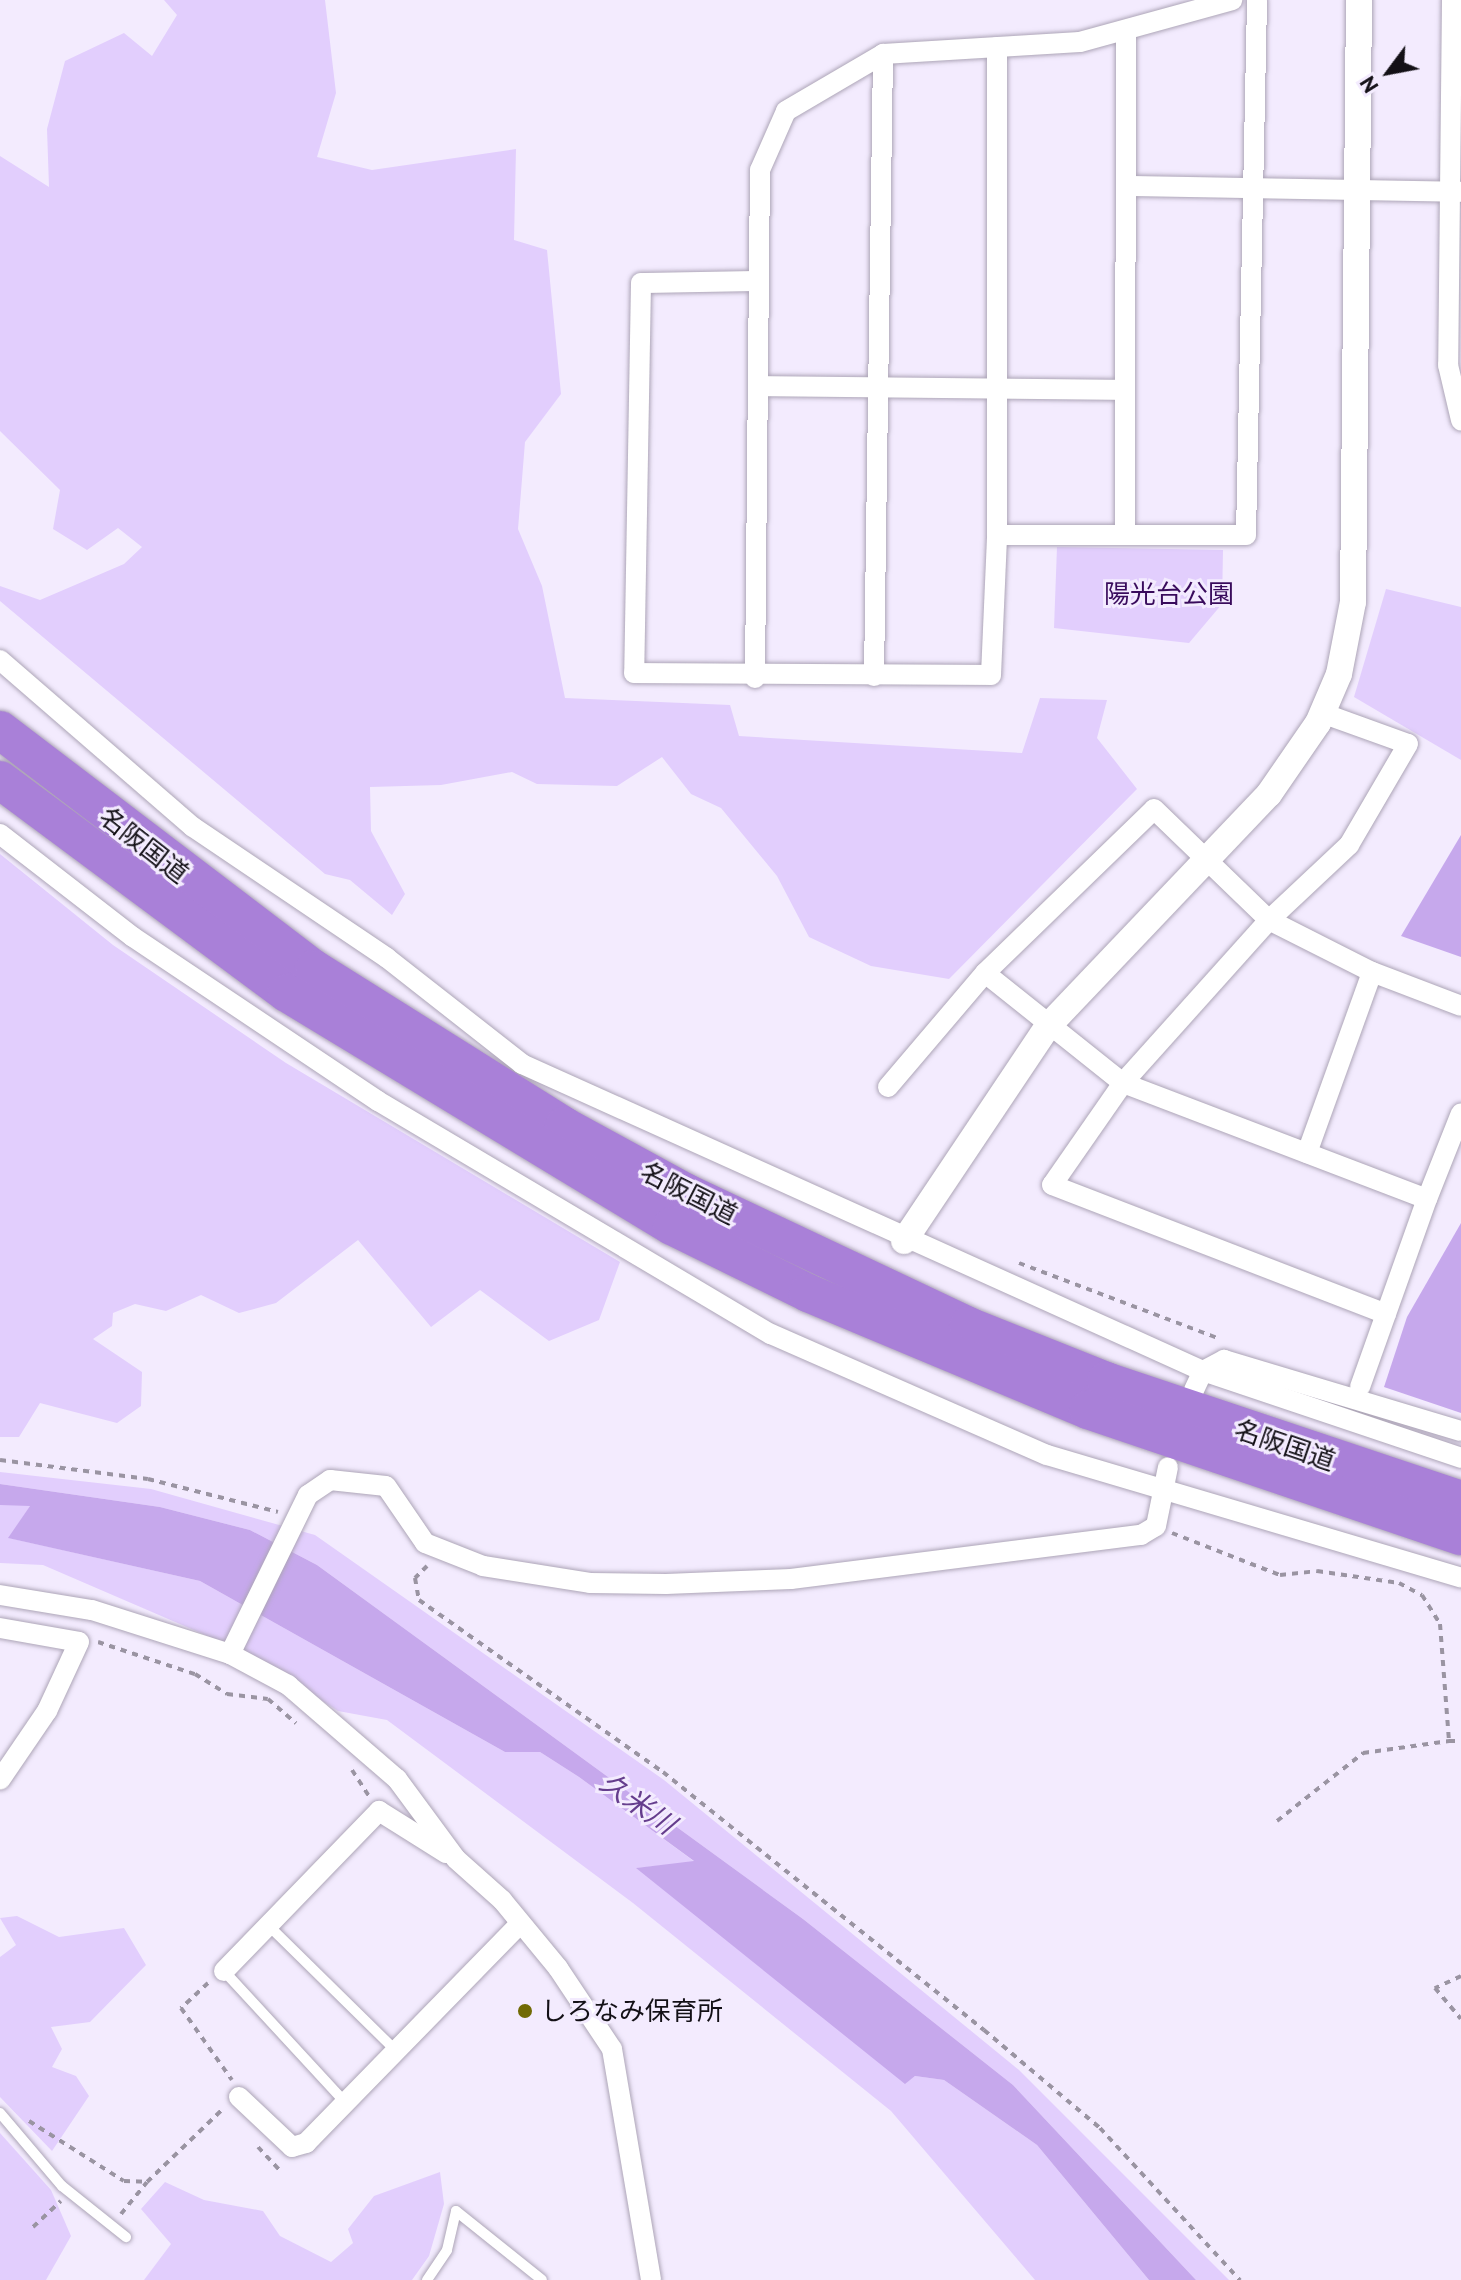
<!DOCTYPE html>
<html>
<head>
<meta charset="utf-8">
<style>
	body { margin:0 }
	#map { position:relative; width:1461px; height:2280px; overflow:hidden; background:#f3ebfe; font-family:"PT Sans","Noto Sans JP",sans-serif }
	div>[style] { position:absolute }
	.green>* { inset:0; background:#e2cefd }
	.water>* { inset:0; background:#c6a8ec }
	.path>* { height:4px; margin-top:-2px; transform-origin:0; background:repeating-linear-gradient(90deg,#9a94a2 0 6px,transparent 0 12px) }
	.roads { filter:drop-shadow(0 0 2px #ada5b7) drop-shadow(0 0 2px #ada5b7) }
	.service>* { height:10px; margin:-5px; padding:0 5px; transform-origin:5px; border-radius:5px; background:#fff }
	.minor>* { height:20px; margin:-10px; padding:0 10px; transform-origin:10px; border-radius:10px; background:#fff }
	.tertiary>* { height:26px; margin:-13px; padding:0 13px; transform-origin:13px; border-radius:13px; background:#fff }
	.motorway>* { height:38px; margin:-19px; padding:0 19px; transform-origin:19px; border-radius:19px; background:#a980d8 }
	.dots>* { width:22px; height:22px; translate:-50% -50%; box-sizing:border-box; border:4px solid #f3ebfe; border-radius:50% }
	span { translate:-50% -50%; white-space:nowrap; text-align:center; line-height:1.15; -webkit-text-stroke:6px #f3ebfe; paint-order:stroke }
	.park-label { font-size:26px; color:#390b5c }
	.street-label { font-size:26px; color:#131016 }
	.poi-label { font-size:26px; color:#131016 }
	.left { translate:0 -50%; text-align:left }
	.water-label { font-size:28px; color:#653d8d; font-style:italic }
	.north { position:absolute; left:1349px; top:32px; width:80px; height:80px; -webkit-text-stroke:6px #f3ebfe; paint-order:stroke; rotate:238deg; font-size:22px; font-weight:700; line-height:32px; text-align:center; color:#131016 }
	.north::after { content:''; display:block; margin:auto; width:28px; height:36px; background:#131016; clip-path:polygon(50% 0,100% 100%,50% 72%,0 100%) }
</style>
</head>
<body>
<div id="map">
	<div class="green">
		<i style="clip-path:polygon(164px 0,325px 0,336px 93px,317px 157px,372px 170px,516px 149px,514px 240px,547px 250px,561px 394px,525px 442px,518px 529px,542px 586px,565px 698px,730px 705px,739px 736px,1022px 753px,1040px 698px,1107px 700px,1097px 738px,1137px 789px,949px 979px,871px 966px,809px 937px,777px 876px,721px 808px,691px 794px,662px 757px,617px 786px,537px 784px,512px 772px,441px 785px,370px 787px,371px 831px,405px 894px,392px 915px,350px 880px,325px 874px,0 601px,0 586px,40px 600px,124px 564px,142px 547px,118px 528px,87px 550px,53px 529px,60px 490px,0 431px,0 156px,49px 187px,47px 129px,65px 61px,124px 33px,152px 56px,177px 15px)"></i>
		<i style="clip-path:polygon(1057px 547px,1223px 550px,1222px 604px,1189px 643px,1054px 628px)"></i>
		<i style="clip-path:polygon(1386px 589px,1461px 607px,1461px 760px,1354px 697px)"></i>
		<i style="clip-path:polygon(0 854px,113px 945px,286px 1063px,620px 1262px,599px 1320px,549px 1341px,480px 1290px,431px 1327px,358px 1240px,276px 1303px,239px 1313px,201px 1295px,166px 1311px,135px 1304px,113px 1313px,112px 1326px,93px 1339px,142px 1372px,141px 1406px,117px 1423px,40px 1403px,19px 1437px,0 1437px)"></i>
		<i style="clip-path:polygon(0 1472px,151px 1489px,315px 1535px,664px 1780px,1019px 2070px,1229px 2280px,1196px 2280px,1013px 2085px,803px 1919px,317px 1565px,250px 1530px,160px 1507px,0 1484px)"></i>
		<i style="clip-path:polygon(0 1505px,31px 1505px,9px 1538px,200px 1581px,505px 1752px,540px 1752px,579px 1777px,695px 1862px,637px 1868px,905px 2083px,915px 2076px,944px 2080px,1037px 2145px,1149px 2280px,1035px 2280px,891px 2111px,633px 1903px,387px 1720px,338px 1711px,254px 1656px,43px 1565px,0 1563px)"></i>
		<i style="clip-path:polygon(17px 1916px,59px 1937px,124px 1928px,146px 1965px,90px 2022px,51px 2027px,62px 2049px,52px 2067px,76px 2076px,89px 2096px,52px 2151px,0 2097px,0 1957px,16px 1945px,0 1918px)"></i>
		<i style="clip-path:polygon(0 2133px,51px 2190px,71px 2236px,46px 2280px,0 2280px)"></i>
		<i style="clip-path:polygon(440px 2172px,444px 2204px,429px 2256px,412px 2280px,144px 2280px,171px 2244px,141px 2209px,165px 2182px,204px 2200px,263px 2211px,280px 2236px,331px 2262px,353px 2243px,348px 2229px,374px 2196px)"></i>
	</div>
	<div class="water">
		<i style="clip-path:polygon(1461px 835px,1461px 957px,1401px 936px)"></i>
		<i style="clip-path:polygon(1461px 1223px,1461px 1413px,1384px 1387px,1407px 1317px)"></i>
		<i style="clip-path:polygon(0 1484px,160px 1507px,250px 1530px,317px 1565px,803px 1919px,1013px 2085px,1196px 2280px,1149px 2280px,1037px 2145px,944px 2080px,915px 2076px,905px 2084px,636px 1868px,694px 1861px,579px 1777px,540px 1752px,505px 1752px,200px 1581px,8px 1538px,30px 1506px,0 1505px)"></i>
	</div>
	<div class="path">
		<i style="left:1019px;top:1263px;width:215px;rotate:20.7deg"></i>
		<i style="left:0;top:1460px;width:149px;rotate:7.3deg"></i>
		<i style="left:148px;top:1479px;width:134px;rotate:14.2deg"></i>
		<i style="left:1172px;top:1533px;width:116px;rotate:21.3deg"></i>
		<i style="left:1280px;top:1575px;width:37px;rotate:-6deg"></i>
		<i style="left:1317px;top:1571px;width:83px;rotate:8.3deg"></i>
		<i style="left:1399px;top:1583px;width:26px;rotate:28deg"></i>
		<i style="left:1422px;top:1595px;width:34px;rotate:58deg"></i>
		<i style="left:1440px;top:1624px;width:117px;rotate:85.6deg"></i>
		<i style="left:1449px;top:1741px;width:12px"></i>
		<i style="left:427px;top:1566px;width:17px;rotate:135deg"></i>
		<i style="left:415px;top:1578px;width:22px;rotate:80deg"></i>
		<i style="left:419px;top:1600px;width:299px;rotate:35.2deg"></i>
		<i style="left:663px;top:1772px;width:412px;rotate:38.8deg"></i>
		<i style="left:984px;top:2030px;width:152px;rotate:40.2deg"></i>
		<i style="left:1100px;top:2128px;width:207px;rotate:47.4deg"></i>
		<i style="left:98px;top:1642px;width:102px;rotate:18.3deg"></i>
		<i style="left:195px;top:1674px;width:38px;rotate:32deg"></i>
		<i style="left:227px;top:1694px;width:41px;rotate:7deg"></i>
		<i style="left:268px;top:1699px;width:37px;rotate:41deg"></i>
		<i style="left:352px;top:1770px;width:31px;rotate:57deg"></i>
		<i style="left:1277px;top:1821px;width:110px;rotate:-38.3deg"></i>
		<i style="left:1363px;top:1753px;width:87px;rotate:-7.9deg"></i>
		<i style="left:1461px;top:1976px;width:29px;rotate:155deg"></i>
		<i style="left:1435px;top:1988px;width:40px;rotate:50deg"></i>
		<i style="left:208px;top:1983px;width:37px;rotate:137deg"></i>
		<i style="left:181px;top:2008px;width:88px;rotate:54.7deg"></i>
		<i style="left:29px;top:2121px;width:112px;rotate:32.3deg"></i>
		<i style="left:124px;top:2181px;width:23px;rotate:2deg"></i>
		<i style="left:147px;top:2182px;width:107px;rotate:-43.9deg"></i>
		<i style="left:258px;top:2147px;width:34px;rotate:47deg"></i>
		<i style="left:121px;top:2214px;width:41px;rotate:-50.9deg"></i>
		<i style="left:33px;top:2227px;width:38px;rotate:-43deg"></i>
	</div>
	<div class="roads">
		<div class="service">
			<i style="left:269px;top:1926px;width:178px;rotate:44.5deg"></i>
			<i style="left:224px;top:1971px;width:178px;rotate:47.3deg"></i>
			<i style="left:0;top:2113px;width:96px;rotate:49.7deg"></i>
			<i style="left:62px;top:2186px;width:82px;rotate:38.6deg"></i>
			<i style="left:427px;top:2280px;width:36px;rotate:-56deg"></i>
			<i style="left:447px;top:2250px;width:40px;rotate:-77deg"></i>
			<i style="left:456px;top:2211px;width:110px;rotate:38.7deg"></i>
		</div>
		<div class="minor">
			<i style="left:1452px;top:0;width:365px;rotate:90.6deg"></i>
			<i style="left:1448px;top:365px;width:57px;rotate:76.7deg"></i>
			<i style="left:997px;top:47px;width:488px;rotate:90deg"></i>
			<i style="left:1128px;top:186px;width:333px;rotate:1deg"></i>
			<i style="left:759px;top:281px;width:118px;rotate:179deg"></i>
			<i style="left:641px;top:283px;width:390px;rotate:91deg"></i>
			<i style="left:634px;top:673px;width:357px;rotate:0.3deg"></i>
			<i style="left:991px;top:675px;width:140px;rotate:-87.5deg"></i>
			<i style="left:997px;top:535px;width:249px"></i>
			<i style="left:1246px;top:535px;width:535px;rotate:-88.82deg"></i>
			<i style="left:759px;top:386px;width:365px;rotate:0.6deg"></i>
			<i style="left:1125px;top:535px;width:504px;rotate:-89.89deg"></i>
			<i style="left:0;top:660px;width:255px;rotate:40.9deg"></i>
			<i style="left:193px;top:827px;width:234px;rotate:34deg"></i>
			<i style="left:387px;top:958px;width:172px;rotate:38.1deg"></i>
			<i style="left:522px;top:1064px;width:747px;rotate:24.27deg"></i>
			<i style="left:1203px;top:1371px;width:272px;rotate:18.6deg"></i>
			<i style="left:874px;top:676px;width:622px;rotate:-89.17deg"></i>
			<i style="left:755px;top:678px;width:508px;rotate:-89.44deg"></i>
			<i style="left:760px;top:170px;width:64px;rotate:-66.2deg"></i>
			<i style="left:786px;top:111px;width:113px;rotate:-30.4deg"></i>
			<i style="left:883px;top:54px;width:197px;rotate:-3.5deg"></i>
			<i style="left:1080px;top:42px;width:158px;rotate:-15.4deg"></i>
			<i style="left:1322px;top:713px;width:91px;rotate:19.8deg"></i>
			<i style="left:1408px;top:744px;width:117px;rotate:120.3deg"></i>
			<i style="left:1349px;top:845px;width:110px;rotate:136.8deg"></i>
			<i style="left:1269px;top:920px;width:219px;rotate:131.9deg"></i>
			<i style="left:1123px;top:1083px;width:124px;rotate:124.8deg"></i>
			<i style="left:1052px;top:1185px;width:358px;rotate:21.1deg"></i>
			<i style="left:0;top:834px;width:168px;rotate:37.8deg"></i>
			<i style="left:133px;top:937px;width:295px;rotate:33.8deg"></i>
			<i style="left:378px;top:1101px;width:457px;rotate:30.7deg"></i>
			<i style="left:771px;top:1334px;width:301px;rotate:23.7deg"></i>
			<i style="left:1047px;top:1455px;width:432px;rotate:16.5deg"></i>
			<i style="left:985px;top:973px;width:176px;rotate:38.6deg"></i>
			<i style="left:1123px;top:1083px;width:325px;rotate:20.9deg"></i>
			<i style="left:1427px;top:1199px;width:92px;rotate:-68.4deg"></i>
			<i style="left:888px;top:1087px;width:150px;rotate:-49.6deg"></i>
			<i style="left:985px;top:973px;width:235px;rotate:-44.1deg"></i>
			<i style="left:1154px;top:809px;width:160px;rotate:44deg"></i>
			<i style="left:1269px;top:920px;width:115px;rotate:26.8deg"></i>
			<i style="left:1372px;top:972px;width:95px;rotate:20.9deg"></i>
			<i style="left:1307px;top:1153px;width:192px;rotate:-70.2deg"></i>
			<i style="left:1360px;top:1387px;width:200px;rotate:-70.4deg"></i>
			<i style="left:1194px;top:1390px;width:21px;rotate:-65deg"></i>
			<i style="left:1203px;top:1371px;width:24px;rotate:-28deg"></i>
			<i style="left:1224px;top:1360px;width:247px;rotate:16.7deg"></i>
			<i style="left:0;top:1595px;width:93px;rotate:9.3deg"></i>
			<i style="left:92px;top:1610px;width:145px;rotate:17.7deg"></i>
			<i style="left:230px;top:1654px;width:66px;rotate:28.1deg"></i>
			<i style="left:288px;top:1685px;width:144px;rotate:40.8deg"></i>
			<i style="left:397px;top:1779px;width:99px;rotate:53.6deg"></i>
			<i style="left:456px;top:1859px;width:62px;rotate:41.7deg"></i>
			<i style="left:502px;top:1900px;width:88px;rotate:50.5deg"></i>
			<i style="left:558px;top:1968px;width:97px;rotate:56.3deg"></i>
			<i style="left:612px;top:2049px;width:234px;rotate:80.4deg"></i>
			<i style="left:0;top:1628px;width:80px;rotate:10deg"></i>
			<i style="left:79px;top:1642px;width:76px;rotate:114.9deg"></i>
			<i style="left:47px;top:1711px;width:83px;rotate:124.3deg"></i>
			<i style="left:230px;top:1654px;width:177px;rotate:-63.9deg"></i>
			<i style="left:308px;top:1495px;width:27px;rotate:-34deg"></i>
			<i style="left:330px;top:1480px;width:56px;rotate:6.1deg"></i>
			<i style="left:386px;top:1486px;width:69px;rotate:55.6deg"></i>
			<i style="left:425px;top:1543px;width:62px;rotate:21.6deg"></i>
			<i style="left:483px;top:1566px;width:108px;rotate:9deg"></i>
			<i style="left:590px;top:1583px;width:76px;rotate:0.8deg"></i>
			<i style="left:666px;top:1584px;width:125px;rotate:-2.3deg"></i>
			<i style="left:791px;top:1579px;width:353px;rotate:-7.2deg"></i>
			<i style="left:1141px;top:1535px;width:17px;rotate:-31deg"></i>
			<i style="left:1156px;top:1526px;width:60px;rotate:-78.5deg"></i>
			<i style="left:224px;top:1971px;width:223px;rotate:-45.9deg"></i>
			<i style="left:379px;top:1811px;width:79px;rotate:32.1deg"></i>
			<i style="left:239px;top:2097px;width:73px;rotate:43.3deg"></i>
			<i style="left:292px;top:2147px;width:15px;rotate:-16deg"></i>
			<i style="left:306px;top:2143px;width:305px;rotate:-45.7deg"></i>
		</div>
		<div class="tertiary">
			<i style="left:904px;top:1241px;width:259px;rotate:-56.2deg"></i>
			<i style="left:1048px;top:1026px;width:320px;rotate:-46.4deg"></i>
			<i style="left:1269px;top:794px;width:86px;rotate:-55.4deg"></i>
			<i style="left:1318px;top:723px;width:53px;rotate:-66.8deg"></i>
			<i style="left:1339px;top:674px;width:73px;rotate:-79deg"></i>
			<i style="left:1353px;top:602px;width:602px;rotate:-89.43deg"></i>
		</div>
		<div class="motorway">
			<i style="left:0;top:730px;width:395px;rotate:37.3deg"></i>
			<i style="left:314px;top:969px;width:295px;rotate:32.1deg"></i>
			<i style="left:564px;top:1126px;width:140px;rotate:28.6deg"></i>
			<i style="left:687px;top:1193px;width:311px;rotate:25.3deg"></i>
			<i style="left:968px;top:1326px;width:149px;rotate:21.7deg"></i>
			<i style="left:1106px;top:1381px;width:374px;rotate:18.5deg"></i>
			<i style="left:0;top:780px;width:357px;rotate:36.6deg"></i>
			<i style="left:287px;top:993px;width:450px;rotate:31.2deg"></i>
			<i style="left:672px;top:1226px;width:152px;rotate:26.2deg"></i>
			<i style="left:808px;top:1293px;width:303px;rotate:22.7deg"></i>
			<i style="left:1088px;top:1410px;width:394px;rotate:18.7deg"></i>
		</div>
	</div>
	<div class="dots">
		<i style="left:525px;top:2011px;background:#716a04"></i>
	</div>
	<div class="park-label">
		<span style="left:1169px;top:594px">陽光台公園</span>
	</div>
	<div class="street-label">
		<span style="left:144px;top:845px;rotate:38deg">名阪国道</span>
		<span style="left:689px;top:1193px;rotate:27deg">名阪国道</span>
		<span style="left:1285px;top:1445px;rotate:19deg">名阪国道</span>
	</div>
	<div class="poi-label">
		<span class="left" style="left:541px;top:2011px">しろなみ保育所</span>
	</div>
	<div class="water-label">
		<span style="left:638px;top:1803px;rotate:35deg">久米川</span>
	</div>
	<div class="north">N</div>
</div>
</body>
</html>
